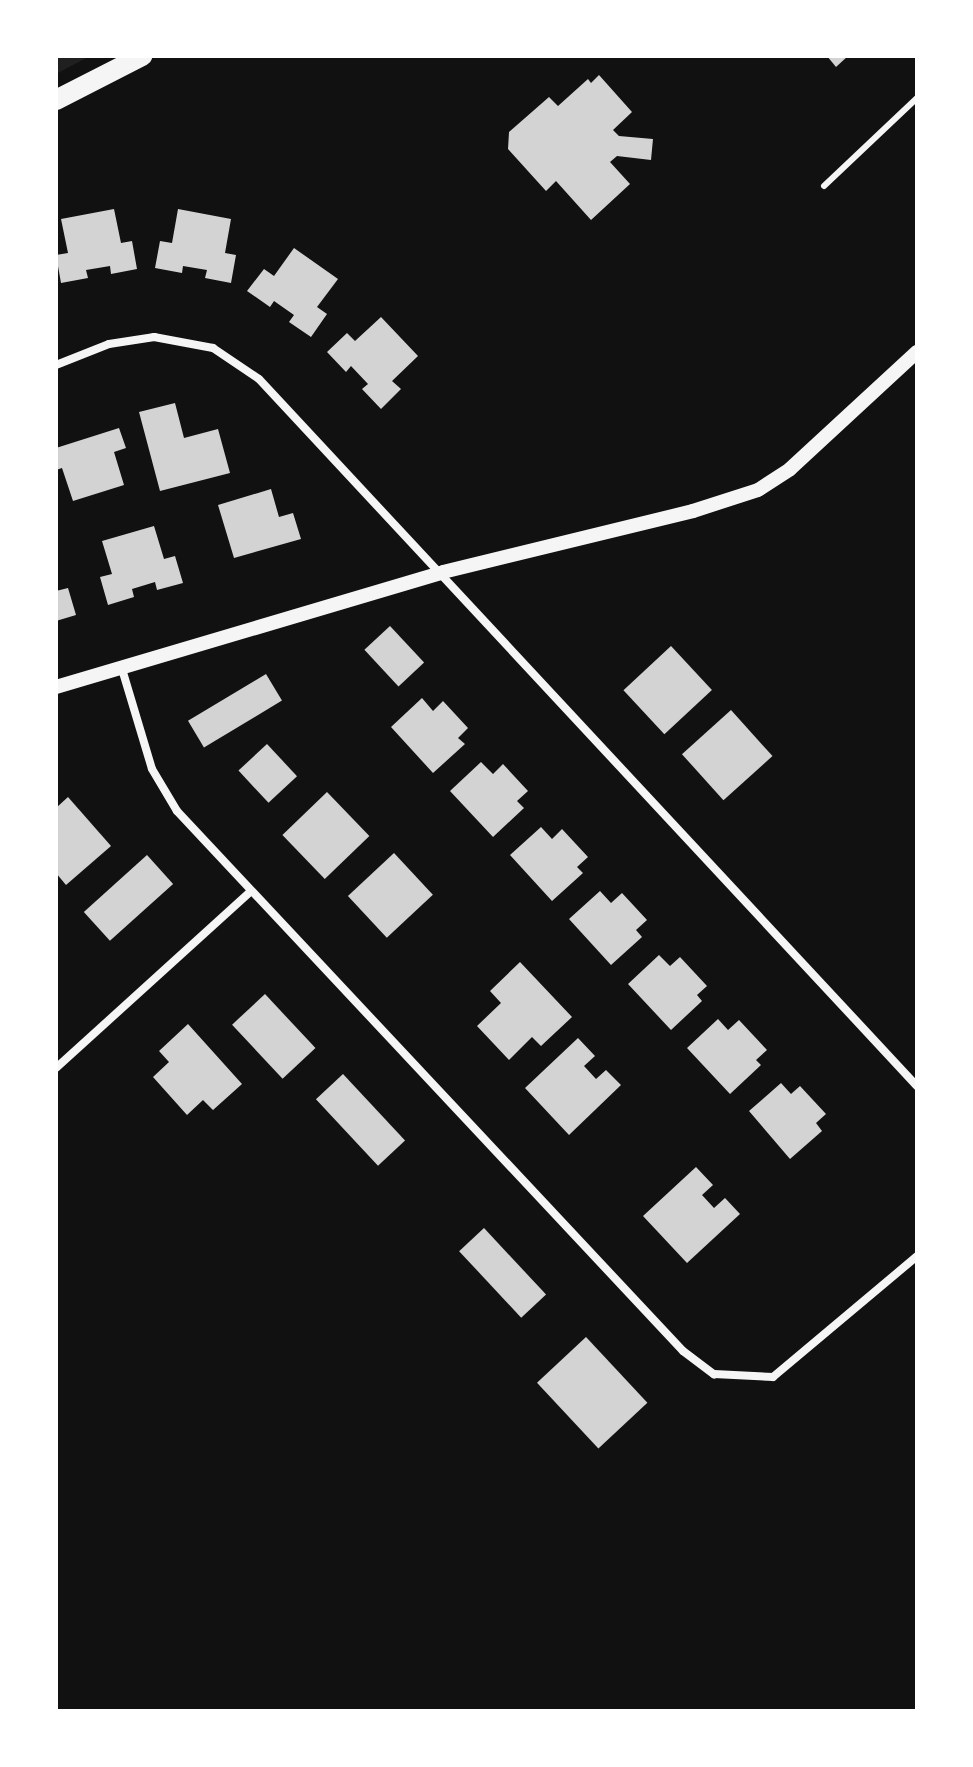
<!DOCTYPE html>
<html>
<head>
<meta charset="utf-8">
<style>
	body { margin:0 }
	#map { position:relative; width:973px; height:1767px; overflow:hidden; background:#111; font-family:Georgia,serif }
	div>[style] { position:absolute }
	.green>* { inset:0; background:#202020 }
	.building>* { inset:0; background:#d3d3d3; transform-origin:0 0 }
	.service>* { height:6px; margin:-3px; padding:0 3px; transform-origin:3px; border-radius:3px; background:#f5f5f5 }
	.minor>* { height:8px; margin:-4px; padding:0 4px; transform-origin:4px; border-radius:4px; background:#f5f5f5 }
	.tertiary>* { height:14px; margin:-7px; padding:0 7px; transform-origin:7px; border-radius:7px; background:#f5f5f5 }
	.trunk>* { height:20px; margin:-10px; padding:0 10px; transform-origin:10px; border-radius:10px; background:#f5f5f5 }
	span { translate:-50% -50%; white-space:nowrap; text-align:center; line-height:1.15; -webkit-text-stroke:8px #fff; paint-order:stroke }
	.frame { position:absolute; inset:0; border:58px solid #fff; pointer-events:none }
</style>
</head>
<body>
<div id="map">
	<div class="green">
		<i style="clip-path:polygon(56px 56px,90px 56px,56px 74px)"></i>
	</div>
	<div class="building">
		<i style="clip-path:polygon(827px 56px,848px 56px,836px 67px)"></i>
		<i style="clip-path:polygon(599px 75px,632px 112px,613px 130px,619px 136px,653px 139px,651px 160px,617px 156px,610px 162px,630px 184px,591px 220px,556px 181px,546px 191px,508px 149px,509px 132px,549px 97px,558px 106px,588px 79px,591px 83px)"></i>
		<i style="clip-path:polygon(114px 209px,121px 243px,132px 241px,137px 269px,111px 274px,110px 266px,86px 270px,88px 278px,61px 283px,56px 255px,68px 253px,61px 219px)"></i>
		<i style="clip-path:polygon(178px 209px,231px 219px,225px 253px,236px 255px,231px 283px,205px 278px,207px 270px,183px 266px,182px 273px,155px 268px,160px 241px,172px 243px)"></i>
		<i style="clip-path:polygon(294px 248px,338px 279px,317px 307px,327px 314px,311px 337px,289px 322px,294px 315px,274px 301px,270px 307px,247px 291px,264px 269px,274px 276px)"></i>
		<i style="clip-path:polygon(381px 317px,418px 356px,392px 381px,401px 389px,381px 409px,362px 389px,368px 384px,351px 366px,346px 372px,327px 352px,347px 333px,355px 341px)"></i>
		<i style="clip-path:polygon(175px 403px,184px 438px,218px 429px,230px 473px,160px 491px,139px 412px)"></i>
		<i style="clip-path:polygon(119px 428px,126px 448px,114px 452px,124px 485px,73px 501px,62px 468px,56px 470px,56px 448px)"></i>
		<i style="clip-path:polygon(271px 489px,279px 517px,293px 513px,301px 539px,234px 558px,218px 505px)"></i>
		<i style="clip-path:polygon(154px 526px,164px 559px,175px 556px,183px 583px,157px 590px,155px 582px,132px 589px,134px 597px,108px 605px,100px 577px,112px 574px,102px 541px)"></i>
		<i style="clip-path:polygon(68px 588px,76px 615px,56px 621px,56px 591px)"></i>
		<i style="left:390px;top:626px;width:50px;height:35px;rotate:47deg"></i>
		<i style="left:671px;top:646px;width:60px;height:65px;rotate:47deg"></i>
		<i style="left:266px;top:674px;width:31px;height:91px;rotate:59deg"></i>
		<i style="clip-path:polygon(422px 698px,433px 711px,443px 701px,468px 728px,458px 738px,465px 744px,433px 773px,391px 727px)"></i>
		<i style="left:731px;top:710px;width:62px;height:66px;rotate:48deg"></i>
		<i style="left:267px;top:744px;width:44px;height:39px;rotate:47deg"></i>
		<i style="clip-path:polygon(481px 762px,493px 774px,503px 764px,528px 791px,517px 801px,524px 808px,493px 837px,450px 791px)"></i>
		<i style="left:327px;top:792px;width:61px;height:62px;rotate:46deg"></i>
		<i style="clip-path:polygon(68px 797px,111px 846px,66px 885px,56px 873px,56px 808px)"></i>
		<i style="clip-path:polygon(541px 827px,552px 839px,562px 829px,588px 857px,577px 867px,583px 873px,552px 901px,510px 855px)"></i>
		<i style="left:394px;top:853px;width:57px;height:63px;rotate:47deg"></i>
		<i style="left:147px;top:855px;width:39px;height:85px;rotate:48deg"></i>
		<i style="clip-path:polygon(600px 891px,611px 903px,622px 893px,647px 920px,636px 930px,642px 937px,611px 965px,569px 919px)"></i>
		<i style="clip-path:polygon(659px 955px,670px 966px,680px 957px,707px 986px,697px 995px,702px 1001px,671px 1030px,628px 984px)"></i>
		<i style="clip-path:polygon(520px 962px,572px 1017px,541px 1046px,532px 1037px,509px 1060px,477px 1026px,501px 1003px,490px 991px)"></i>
		<i style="left:265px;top:994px;width:74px;height:45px;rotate:47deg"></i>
		<i style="clip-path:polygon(718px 1019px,728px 1030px,739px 1020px,767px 1050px,756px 1060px,761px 1065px,730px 1094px,687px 1048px)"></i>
		<i style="clip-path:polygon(188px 1024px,242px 1084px,213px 1110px,203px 1100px,187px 1115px,153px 1077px,169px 1062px,159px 1051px)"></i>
		<i style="clip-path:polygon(578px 1038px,595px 1056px,584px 1066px,596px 1079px,606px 1070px,621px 1085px,569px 1135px,525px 1088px)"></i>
		<i style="left:343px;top:1074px;width:91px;height:37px;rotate:47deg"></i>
		<i style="clip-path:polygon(781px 1083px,791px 1094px,800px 1086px,826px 1114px,816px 1123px,822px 1131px,790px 1159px,749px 1111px)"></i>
		<i style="clip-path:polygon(696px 1167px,713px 1185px,702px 1195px,714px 1208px,725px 1198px,740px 1214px,687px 1263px,643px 1216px)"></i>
		<i style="left:484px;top:1228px;width:91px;height:34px;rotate:47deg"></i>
		<i style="left:586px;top:1337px;width:90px;height:67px;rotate:47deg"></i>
	</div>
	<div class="service">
		<i style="left:824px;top:186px;width:128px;rotate:-43.4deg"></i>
	</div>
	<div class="minor">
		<i style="left:56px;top:365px;width:57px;rotate:-21.6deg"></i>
		<i style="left:109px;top:344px;width:46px;rotate:-8.8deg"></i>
		<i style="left:154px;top:337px;width:60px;rotate:10.6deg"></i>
		<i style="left:213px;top:348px;width:55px;rotate:34deg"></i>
		<i style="left:259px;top:379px;width:966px;rotate:47.06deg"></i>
		<i style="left:122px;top:669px;width:104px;rotate:73.3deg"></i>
		<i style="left:152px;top:769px;width:49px;rotate:59.2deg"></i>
		<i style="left:177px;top:811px;width:740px;rotate:46.86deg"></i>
		<i style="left:683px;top:1351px;width:39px;rotate:37deg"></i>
		<i style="left:714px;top:1374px;width:59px;rotate:2.9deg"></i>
		<i style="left:773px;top:1377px;width:188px;rotate:-40deg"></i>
		<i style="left:56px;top:1068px;width:263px;rotate:-42.2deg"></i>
	</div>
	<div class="tertiary">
		<i style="left:56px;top:687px;width:404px;rotate:-16.5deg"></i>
		<i style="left:443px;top:572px;width:257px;rotate:-13.7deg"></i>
		<i style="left:693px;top:511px;width:68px;rotate:-17.9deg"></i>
		<i style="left:758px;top:490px;width:38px;rotate:-33deg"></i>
		<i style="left:790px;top:469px;width:173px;rotate:-42.7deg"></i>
	</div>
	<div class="trunk">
		<i style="left:56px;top:100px;width:97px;rotate:-27.1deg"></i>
	</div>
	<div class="frame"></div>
</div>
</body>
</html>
